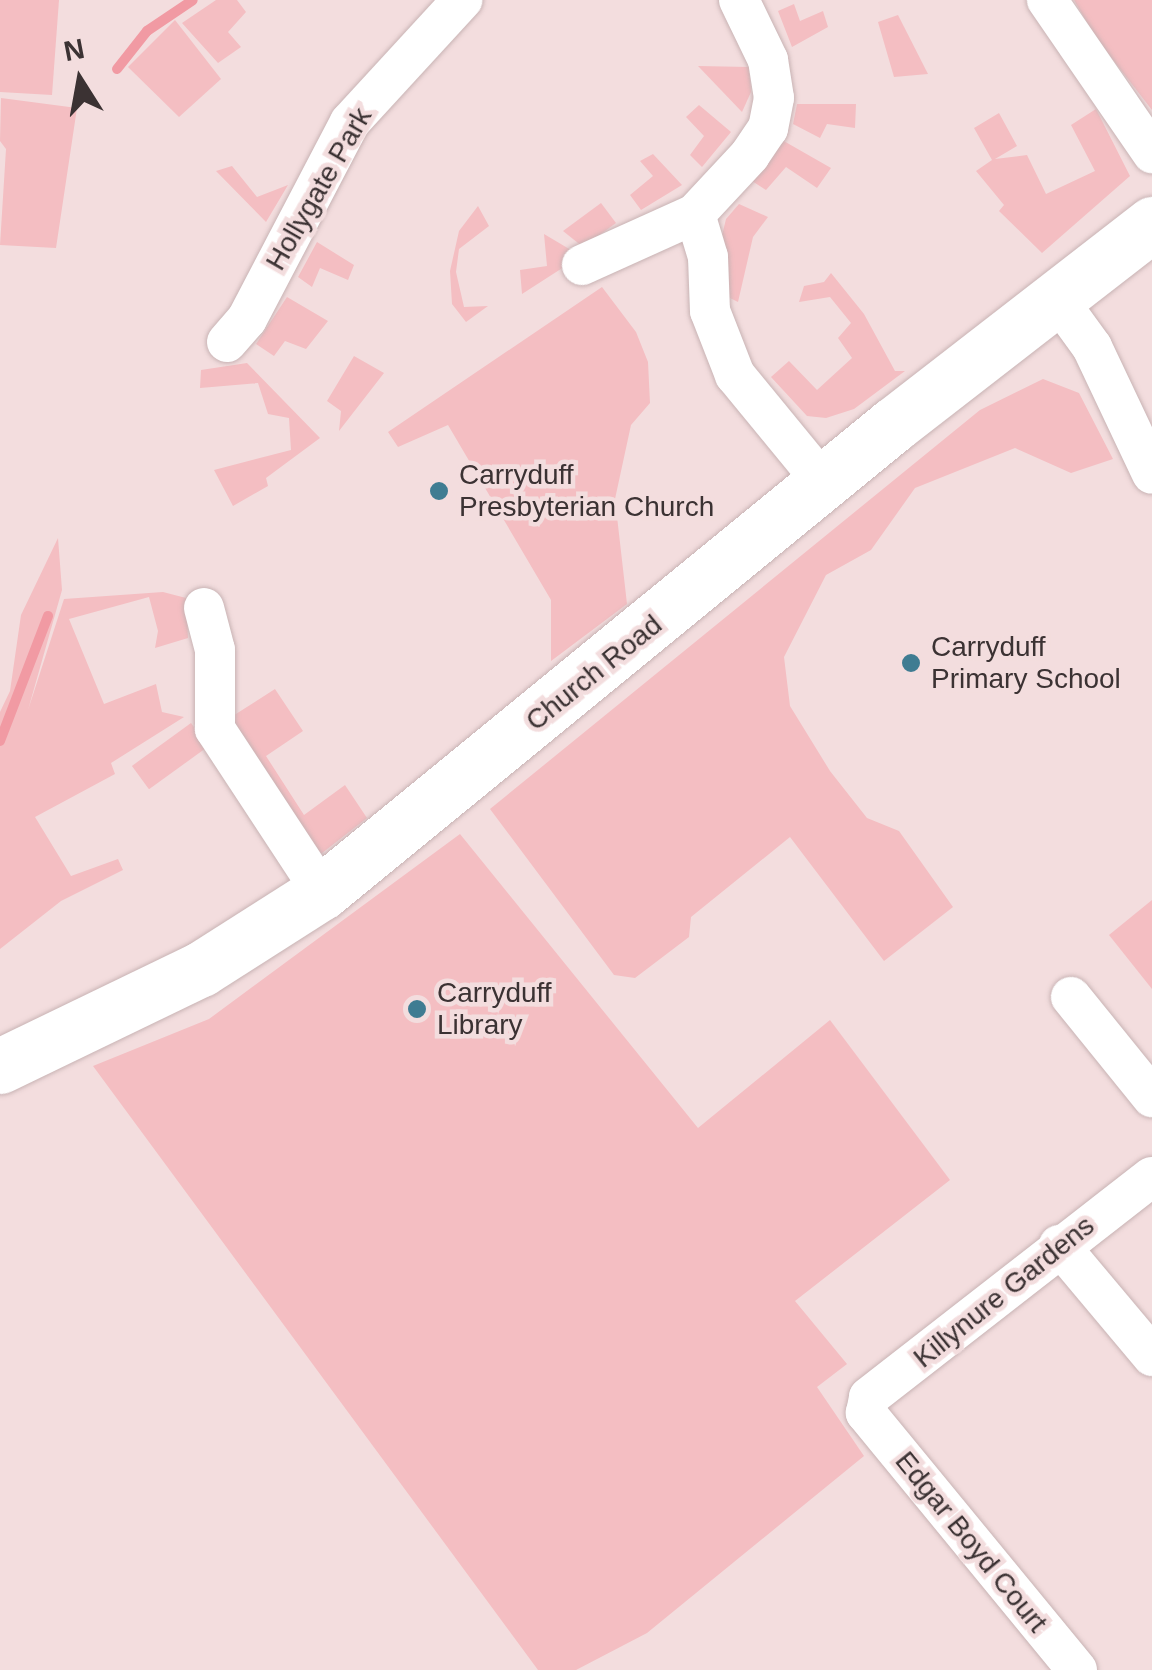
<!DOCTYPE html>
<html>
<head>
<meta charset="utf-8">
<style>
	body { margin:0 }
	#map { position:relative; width:1152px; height:1670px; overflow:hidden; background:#f3ddde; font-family:Arial,sans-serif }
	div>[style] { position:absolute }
	.green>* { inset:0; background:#f4bec2; transform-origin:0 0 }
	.stream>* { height:10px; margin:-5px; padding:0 5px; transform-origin:5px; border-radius:5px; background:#f19aa3 }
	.roads { filter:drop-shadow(0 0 2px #c8b3b4) drop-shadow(0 0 2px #c8b3b4) }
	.minor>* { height:40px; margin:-20px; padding:0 20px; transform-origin:20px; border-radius:20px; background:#fff }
	.secondary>* { height:55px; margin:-27.5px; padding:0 27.5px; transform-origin:27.5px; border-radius:27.5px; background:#fff }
	.dots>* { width:28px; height:28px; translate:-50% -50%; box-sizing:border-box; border:5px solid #f3ddde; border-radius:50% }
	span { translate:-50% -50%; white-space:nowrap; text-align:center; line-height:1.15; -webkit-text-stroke:9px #f3ddde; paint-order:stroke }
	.street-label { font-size:28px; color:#3b3233 }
	.poi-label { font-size:28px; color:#3b3233 }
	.left { translate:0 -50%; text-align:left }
	.north { position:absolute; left:30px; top:30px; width:100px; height:100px; -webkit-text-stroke:8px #f3ddde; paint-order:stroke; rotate:349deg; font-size:28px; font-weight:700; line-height:40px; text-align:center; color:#3b3233 }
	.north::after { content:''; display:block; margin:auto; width:35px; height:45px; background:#3b3233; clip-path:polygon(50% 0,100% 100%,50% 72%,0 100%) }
</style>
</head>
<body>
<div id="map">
	<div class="green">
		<i style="clip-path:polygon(0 0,59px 0,52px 95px,0 92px)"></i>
		<i style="clip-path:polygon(216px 0,237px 0,246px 12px,228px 32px,241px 47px,218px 63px,182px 23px)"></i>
		<i style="clip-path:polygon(1074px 0,1152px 0,1152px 110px,1096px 38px)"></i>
		<i style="clip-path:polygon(794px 4px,800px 21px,823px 11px,828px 27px,792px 47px,778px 11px)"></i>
		<i style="clip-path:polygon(898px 15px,928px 74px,894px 77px,878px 22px)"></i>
		<i style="clip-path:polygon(175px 20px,221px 79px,179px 117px,128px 67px)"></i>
		<i style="clip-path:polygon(698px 66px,749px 67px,751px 92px,742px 112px)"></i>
		<i style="clip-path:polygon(1px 98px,77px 108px,56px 248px,0 245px,6px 149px,0 141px)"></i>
		<i style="clip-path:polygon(797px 104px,856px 104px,855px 128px,827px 124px,820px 138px,793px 124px)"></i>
		<i style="clip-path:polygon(699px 105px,731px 132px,702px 167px,690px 155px,704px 136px,686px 117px)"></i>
		<i style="clip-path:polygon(1096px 109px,1130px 176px,1042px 253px,999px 211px,1004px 205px,976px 171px,992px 160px,974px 128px,999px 113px,1017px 146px,995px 159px,1027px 155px,1046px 194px,1095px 171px,1071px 125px)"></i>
		<i style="clip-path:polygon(782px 140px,831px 168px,817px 188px,786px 167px,766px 190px,749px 179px)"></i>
		<i style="clip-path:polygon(653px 154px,682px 185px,641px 210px,630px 195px,653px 176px,640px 161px)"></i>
		<i style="clip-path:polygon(232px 166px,257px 197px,288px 185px,266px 222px,216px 171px)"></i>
		<i style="clip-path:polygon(601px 203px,616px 223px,583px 247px,563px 231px)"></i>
		<i style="clip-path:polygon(739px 204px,768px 217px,753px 237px,738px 302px,726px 296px,718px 252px,726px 219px)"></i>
		<i style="clip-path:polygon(478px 206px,489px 226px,459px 249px,456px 272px,464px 307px,488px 306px,466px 322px,452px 304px,450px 271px,459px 231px)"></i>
		<i style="clip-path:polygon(544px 234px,581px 256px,522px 294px,520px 270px,547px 266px)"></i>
		<i style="clip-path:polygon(317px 242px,354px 265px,348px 280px,320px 268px,312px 287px,298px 277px)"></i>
		<i style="clip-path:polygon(831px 273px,864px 314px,895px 371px,905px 371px,854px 409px,826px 418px,807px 416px,771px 377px,789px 361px,817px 390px,852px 358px,838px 338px,851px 323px,830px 297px,799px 302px,804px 286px,824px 282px)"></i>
		<i style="clip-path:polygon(602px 287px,636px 332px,648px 362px,650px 403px,631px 425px,615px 499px,627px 604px,551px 661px,551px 600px,448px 425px,398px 447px,388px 432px)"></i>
		<i style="clip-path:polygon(287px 297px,328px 321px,306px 349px,285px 341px,274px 356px,256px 344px)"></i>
		<i style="clip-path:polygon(354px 356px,384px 373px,339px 431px,341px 411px,327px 401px)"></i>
		<i style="clip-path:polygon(247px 363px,320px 438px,266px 478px,268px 486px,233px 506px,214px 470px,291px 450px,289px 418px,268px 414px,258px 383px,200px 388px,201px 370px)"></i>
		<i style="clip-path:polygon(1043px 379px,1079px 393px,1113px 459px,1071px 473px,1015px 448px,915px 488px,871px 550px,826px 575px,784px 657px,790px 706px,830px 771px,867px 818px,899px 831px,953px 907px,884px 961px,790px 837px,691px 917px,689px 937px,635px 978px,614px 975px,490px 809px,980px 410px)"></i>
		<i style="clip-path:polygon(58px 538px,62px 590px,28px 710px,64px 599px,163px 592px,186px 598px,188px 638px,155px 648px,158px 631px,149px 597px,69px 619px,104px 704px,156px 684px,162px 712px,184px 717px,111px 763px,115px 774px,35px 817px,71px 876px,118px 859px,123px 870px,61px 901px,0 949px,0 712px,10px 691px,21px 615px)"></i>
		<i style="clip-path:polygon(275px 689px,303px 731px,266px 756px,304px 815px,345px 785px,367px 818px,317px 857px,228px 719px)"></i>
		<i style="left:191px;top:723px;width:29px;height:73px;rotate:54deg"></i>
		<i style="clip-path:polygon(460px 834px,698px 1128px,830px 1020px,950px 1180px,795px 1301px,847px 1364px,817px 1387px,864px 1456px,647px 1633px,576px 1670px,538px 1670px,93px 1066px,209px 1019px)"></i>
		<i style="clip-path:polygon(1152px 900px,1152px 989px,1109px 935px)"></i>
	</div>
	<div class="stream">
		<i style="left:117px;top:69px;width:48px;rotate:-51.7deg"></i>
		<i style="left:147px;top:31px;width:55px;rotate:-34deg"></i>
		<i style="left:0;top:741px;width:134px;rotate:-69deg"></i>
	</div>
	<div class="roads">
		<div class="minor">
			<i style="left:739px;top:0;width:67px;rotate:64.2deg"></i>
			<i style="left:768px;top:60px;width:38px;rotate:81deg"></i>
			<i style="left:774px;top:98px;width:31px;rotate:101deg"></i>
			<i style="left:768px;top:128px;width:32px;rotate:124deg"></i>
			<i style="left:750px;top:155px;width:81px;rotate:133deg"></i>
			<i style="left:695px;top:214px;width:45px;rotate:73.2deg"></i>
			<i style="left:708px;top:257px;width:54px;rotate:87.9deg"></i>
			<i style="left:710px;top:311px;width:69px;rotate:68.7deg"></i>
			<i style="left:735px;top:375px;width:139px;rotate:50.6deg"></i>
			<i style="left:1047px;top:0;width:186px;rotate:55.5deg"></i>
			<i style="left:582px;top:265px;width:124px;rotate:-24.3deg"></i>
			<i style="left:1055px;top:296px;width:63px;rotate:54deg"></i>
			<i style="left:1092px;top:347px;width:140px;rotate:64.7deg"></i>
			<i style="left:227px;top:342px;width:30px;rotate:-49deg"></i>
			<i style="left:247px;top:319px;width:222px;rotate:-62.4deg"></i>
			<i style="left:350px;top:122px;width:166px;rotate:-47.4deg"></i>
			<i style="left:204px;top:608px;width:43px;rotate:75.3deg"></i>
			<i style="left:215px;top:650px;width:79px;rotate:90deg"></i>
			<i style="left:215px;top:729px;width:195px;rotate:56.7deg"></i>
			<i style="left:1071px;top:997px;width:129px;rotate:51deg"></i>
			<i style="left:1059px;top:1245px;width:145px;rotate:50deg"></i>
			<i style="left:1077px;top:1670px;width:333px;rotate:-129.4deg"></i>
			<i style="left:866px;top:1413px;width:16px;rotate:-79deg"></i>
			<i style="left:869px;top:1397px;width:358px;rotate:-37.9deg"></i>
		</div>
		<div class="secondary">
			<i style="left:0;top:1066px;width:223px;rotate:-25.8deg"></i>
			<i style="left:201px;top:969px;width:143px;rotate:-32.5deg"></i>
			<i style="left:322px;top:892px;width:738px;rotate:-39.28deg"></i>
			<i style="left:893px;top:425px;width:328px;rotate:-37.8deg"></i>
		</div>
	</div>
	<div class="dots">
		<i style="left:439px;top:491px;background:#3f7c92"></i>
		<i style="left:911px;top:663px;background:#3f7c92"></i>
		<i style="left:417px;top:1009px;background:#3f7c92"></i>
	</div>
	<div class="street-label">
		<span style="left:319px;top:189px;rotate:-60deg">Hollygate Park</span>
		<span style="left:594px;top:673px;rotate:-39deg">Church Road</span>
		<span style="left:1004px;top:1292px;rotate:-39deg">Killynure Gardens</span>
		<span style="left:971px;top:1542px;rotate:51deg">Edgar Boyd Court</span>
	</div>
	<div class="poi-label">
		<span class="left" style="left:459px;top:491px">Carryduff<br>Presbyterian Church</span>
		<span class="left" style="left:931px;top:663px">Carryduff<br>Primary School</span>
		<span class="left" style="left:437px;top:1009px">Carryduff<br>Library</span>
	</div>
	<div class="north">N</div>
</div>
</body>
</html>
